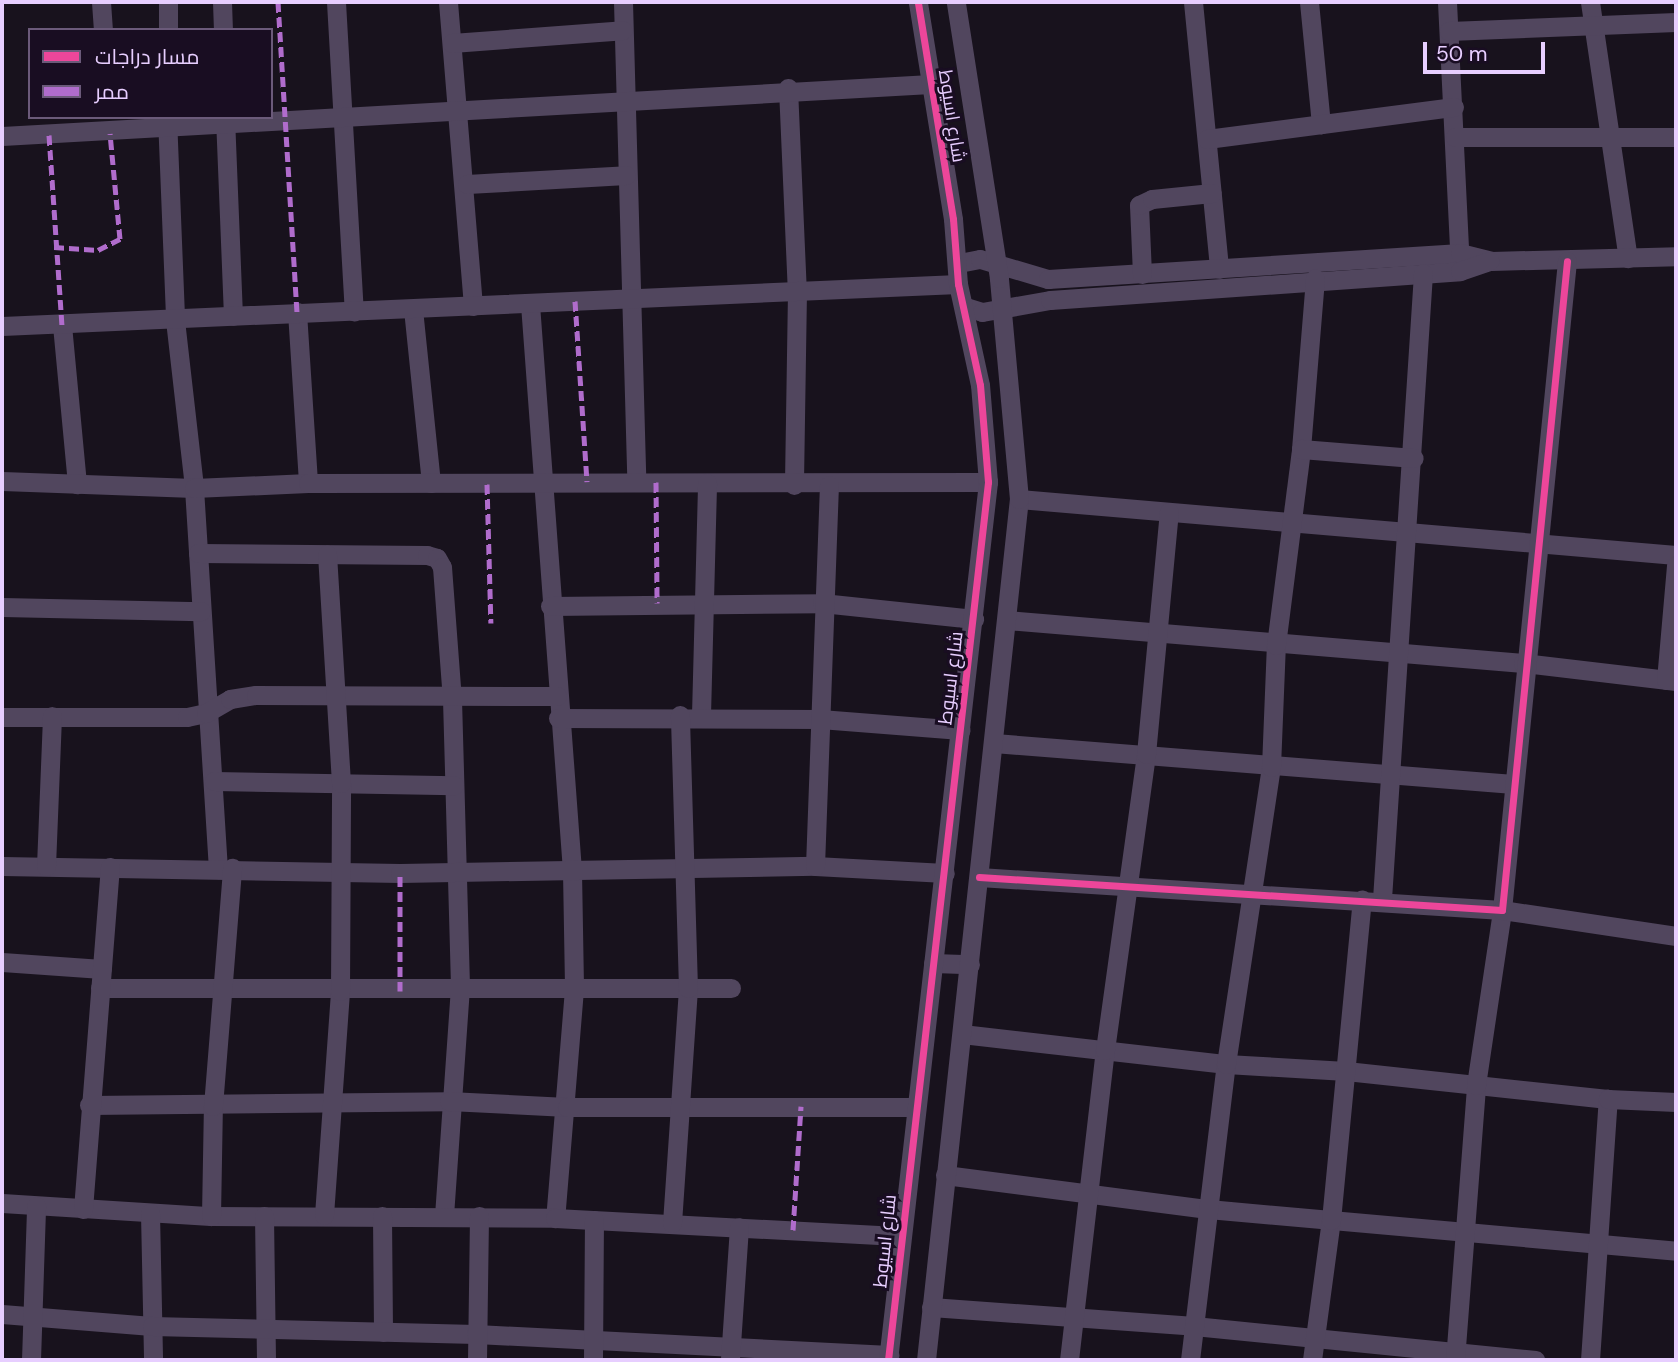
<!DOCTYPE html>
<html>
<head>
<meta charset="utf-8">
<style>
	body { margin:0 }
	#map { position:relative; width:1678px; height:1362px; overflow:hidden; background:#18121d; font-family:"DM Sans",Cairo,sans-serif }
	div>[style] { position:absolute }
	.minor>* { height:19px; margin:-9.5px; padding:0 9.5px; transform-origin:9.5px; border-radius:9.5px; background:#51465e }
	.quiet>* { height:5px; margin-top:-2.5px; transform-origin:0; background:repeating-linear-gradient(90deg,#b06ccc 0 10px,transparent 0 15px) }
	.cycleway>* { height:7px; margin:-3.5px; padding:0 3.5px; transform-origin:3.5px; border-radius:3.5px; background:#ed469a }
	span { translate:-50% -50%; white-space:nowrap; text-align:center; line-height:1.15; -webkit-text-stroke:6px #190d22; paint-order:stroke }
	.street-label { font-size:19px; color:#e7ceff }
	.frame { position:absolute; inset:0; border:4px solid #e7ceff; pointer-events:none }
	.legend { position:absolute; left:28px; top:28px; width:245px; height:91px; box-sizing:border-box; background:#190d22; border:2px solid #6b5a7a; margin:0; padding:9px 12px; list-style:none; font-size:21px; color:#e7ceff }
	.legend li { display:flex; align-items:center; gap:14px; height:35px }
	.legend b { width:35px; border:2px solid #6b5a7a }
	.scale { position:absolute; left:1423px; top:42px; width:122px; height:32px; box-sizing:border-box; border:4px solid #e7ceff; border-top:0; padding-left:9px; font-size:21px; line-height:24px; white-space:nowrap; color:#e7ceff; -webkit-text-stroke:5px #190d22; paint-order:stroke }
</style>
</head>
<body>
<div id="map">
	<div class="minor">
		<i style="left:101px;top:2px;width:28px;rotate:86deg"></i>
		<i style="left:222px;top:2px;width:28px;rotate:88deg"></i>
		<i style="left:336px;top:2px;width:310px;rotate:86.7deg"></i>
		<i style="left:448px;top:2px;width:305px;rotate:85.3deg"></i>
		<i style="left:623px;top:2px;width:480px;rotate:88.4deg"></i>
		<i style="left:1193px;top:2px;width:268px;rotate:84.4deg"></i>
		<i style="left:1309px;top:2px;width:123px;rotate:84.4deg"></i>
		<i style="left:1447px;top:2px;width:264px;rotate:87.2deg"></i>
		<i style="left:1590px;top:2px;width:259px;rotate:81.6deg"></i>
		<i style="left:168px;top:30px;width:28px;rotate:-90deg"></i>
		<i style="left:1449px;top:31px;width:227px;rotate:-2.3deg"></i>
		<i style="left:452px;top:43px;width:171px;rotate:-4.3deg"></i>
		<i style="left:788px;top:88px;width:203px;rotate:87.5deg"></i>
		<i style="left:797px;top:291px;width:194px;rotate:90.9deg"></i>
		<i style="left:167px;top:117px;width:203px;rotate:87.7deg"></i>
		<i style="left:175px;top:320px;width:169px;rotate:83.5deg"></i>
		<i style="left:194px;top:488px;width:382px;rotate:86.4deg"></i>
		<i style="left:225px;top:117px;width:199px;rotate:87.7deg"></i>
		<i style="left:2px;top:136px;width:930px;rotate:-3.2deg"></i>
		<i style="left:1455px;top:137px;width:221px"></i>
		<i style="left:1207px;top:139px;width:249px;rotate:-7.4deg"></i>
		<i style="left:467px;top:184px;width:159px;rotate:-3.2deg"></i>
		<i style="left:959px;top:263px;width:21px;rotate:-11deg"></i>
		<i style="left:980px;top:259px;width:71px;rotate:16.4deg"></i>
		<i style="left:1048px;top:279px;width:413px;rotate:-3.6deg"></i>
		<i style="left:1460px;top:253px;width:32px;rotate:14deg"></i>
		<i style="left:1491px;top:261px;width:185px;rotate:-1.5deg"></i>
		<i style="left:1142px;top:274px;width:69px;rotate:-92.5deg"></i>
		<i style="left:1139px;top:205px;width:14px;rotate:-25deg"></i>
		<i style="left:1152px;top:199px;width:60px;rotate:-5.7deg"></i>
		<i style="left:530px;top:304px;width:569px;rotate:85.76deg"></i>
		<i style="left:572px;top:871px;width:118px;rotate:89deg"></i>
		<i style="left:574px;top:989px;width:230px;rotate:94.7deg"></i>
		<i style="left:966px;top:307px;width:17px;rotate:17deg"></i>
		<i style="left:982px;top:312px;width:69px;rotate:-10deg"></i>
		<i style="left:1050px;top:300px;width:411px;rotate:-4deg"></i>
		<i style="left:1460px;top:271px;width:31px;rotate:-19deg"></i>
		<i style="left:413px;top:309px;width:175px;rotate:84.1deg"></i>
		<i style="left:297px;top:312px;width:171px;rotate:86.3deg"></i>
		<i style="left:62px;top:325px;width:160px;rotate:84.6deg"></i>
		<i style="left:2px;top:326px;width:957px;rotate:-2.52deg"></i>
		<i style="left:1301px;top:449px;width:171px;rotate:-85.3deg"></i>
		<i style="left:2px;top:481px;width:192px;rotate:2.1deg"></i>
		<i style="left:194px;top:488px;width:114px;rotate:-2.5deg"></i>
		<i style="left:308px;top:483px;width:680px;rotate:-0.08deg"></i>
		<i style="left:1019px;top:499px;width:659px;rotate:4.87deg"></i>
		<i style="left:198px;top:553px;width:229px;rotate:0.5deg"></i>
		<i style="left:427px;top:555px;width:10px;rotate:17deg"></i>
		<i style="left:437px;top:558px;width:10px;rotate:61deg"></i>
		<i style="left:442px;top:567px;width:132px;rotate:85.7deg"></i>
		<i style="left:452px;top:699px;width:288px;rotate:88.4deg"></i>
		<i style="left:460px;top:987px;width:229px;rotate:94deg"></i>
		<i style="left:550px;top:606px;width:272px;rotate:-0.6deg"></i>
		<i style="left:822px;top:603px;width:153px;rotate:6deg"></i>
		<i style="left:2px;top:607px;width:199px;rotate:1.2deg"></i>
		<i style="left:1007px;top:620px;width:518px;rotate:4.76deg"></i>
		<i style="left:1523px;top:663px;width:154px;rotate:6.7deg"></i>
		<i style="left:1666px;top:680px;width:115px;rotate:-85deg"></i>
		<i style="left:701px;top:715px;width:232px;rotate:-88.5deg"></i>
		<i style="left:2px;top:717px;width:185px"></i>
		<i style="left:187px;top:717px;width:19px;rotate:-12deg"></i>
		<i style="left:206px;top:713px;width:28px;rotate:-30deg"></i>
		<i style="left:230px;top:699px;width:26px;rotate:-9deg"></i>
		<i style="left:256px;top:695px;width:301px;rotate:0.2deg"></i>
		<i style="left:558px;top:718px;width:262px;rotate:0.2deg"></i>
		<i style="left:820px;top:719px;width:141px;rotate:4.5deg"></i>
		<i style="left:994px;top:743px;width:521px;rotate:4.52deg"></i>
		<i style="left:214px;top:781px;width:240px;rotate:1deg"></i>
		<i style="left:2px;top:866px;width:398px;rotate:1deg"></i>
		<i style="left:400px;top:873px;width:415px;rotate:-1deg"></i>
		<i style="left:815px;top:866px;width:130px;rotate:3.1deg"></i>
		<i style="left:46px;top:866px;width:150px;rotate:-87.7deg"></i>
		<i style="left:815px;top:866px;width:381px;rotate:-87.9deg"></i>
		<i style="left:979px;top:877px;width:524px;rotate:3.61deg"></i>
		<i style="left:1502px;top:910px;width:652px;rotate:-84.28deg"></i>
		<i style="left:1382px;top:899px;width:627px;rotate:-86.25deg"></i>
		<i style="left:2px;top:962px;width:100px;rotate:4deg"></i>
		<i style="left:933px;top:963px;width:37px;rotate:2deg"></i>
		<i style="left:100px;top:988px;width:631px"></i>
		<i style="left:962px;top:1034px;width:266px;rotate:6.5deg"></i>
		<i style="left:1226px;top:1064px;width:120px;rotate:3.3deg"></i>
		<i style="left:1346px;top:1071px;width:263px;rotate:6.1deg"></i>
		<i style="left:89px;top:1105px;width:360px;rotate:-0.6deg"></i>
		<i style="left:449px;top:1101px;width:118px;rotate:2.9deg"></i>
		<i style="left:567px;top:1107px;width:348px"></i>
		<i style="left:945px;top:1175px;width:265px;rotate:7.4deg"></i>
		<i style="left:1208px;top:1209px;width:470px;rotate:5.1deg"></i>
		<i style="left:2px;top:1203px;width:209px;rotate:3.6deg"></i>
		<i style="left:211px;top:1216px;width:344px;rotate:0.3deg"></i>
		<i style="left:555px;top:1218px;width:347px;rotate:3deg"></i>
		<i style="left:83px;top:1209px;width:343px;rotate:-85.5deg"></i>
		<i style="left:150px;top:1213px;width:147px;rotate:88.8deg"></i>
		<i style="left:324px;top:1215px;width:225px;rotate:-85.9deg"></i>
		<i style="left:340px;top:991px;width:208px;rotate:-89.7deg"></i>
		<i style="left:341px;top:783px;width:229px;rotate:-93.5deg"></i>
		<i style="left:211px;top:1216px;width:110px;rotate:-89deg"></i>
		<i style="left:213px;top:1106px;width:239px;rotate:-85.4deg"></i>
		<i style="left:264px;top:1216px;width:144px;rotate:89.2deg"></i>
		<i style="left:382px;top:1216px;width:116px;rotate:89.5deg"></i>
		<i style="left:672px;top:1223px;width:236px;rotate:-86.1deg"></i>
		<i style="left:688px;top:988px;width:273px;rotate:-91.7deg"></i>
		<i style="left:931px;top:1307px;width:264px;rotate:4.1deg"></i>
		<i style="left:1194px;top:1326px;width:343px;rotate:5.7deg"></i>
		<i style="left:2px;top:1314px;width:150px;rotate:4.6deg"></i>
		<i style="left:152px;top:1326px;width:324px;rotate:1.4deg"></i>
		<i style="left:476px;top:1334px;width:414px;rotate:2.9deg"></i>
		<i style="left:730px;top:1359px;width:132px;rotate:-86.1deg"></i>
		<i style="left:31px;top:1360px;width:154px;rotate:-88.1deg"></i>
		<i style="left:477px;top:1360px;width:144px;rotate:-89.2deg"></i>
		<i style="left:593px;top:1360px;width:140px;rotate:-89.6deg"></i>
		<i style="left:888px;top:1360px;width:884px;rotate:-83.5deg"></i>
		<i style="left:988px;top:482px;width:97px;rotate:-94.7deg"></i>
		<i style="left:980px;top:385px;width:103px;rotate:-102.3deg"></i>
		<i style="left:958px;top:284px;width:65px;rotate:-94.4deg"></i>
		<i style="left:953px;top:219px;width:220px;rotate:-99.2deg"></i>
		<i style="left:926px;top:1360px;width:866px;rotate:-83.84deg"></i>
		<i style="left:1019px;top:499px;width:222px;rotate:-95.2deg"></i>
		<i style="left:999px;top:278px;width:279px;rotate:-98.9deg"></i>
		<i style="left:1069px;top:1360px;width:312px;rotate:-83.4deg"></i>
		<i style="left:1105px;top:1050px;width:299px;rotate:-82.1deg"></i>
		<i style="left:1146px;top:754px;width:243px;rotate:-84.6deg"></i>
		<i style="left:1190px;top:1360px;width:298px;rotate:-83.1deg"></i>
		<i style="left:1226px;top:1064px;width:300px;rotate:-81.4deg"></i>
		<i style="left:1271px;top:767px;width:122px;rotate:-87.7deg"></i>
		<i style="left:1276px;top:645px;width:198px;rotate:-82.7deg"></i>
		<i style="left:1301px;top:449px;width:113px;rotate:4.6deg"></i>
		<i style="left:1312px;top:1360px;width:141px;rotate:-82.3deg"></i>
		<i style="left:1331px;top:1220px;width:322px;rotate:-84.5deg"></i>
		<i style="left:1455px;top:1360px;width:276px;rotate:-85.6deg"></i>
		<i style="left:1476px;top:1085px;width:177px;rotate:-81.5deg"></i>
		<i style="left:1502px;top:910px;width:176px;rotate:8.5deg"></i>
		<i style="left:1590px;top:1360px;width:262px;rotate:-86.1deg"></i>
		<i style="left:1608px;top:1099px;width:68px;rotate:2.5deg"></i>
	</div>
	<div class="quiet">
		<i style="left:278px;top:2px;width:311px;rotate:86.5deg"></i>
		<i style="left:49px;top:135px;width:190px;rotate:86.1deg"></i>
		<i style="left:54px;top:247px;width:44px;rotate:3.9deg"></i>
		<i style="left:98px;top:250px;width:25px;rotate:-27deg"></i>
		<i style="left:120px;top:239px;width:106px;rotate:-95.4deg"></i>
		<i style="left:575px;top:301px;width:181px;rotate:86.2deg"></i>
		<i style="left:656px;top:482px;width:121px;rotate:89.5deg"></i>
		<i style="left:487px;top:484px;width:139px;rotate:88.4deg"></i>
		<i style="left:400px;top:991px;width:118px;rotate:-90deg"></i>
		<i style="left:793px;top:1230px;width:124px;rotate:-86.3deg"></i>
	</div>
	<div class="cycleway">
		<i style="left:979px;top:877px;width:524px;rotate:3.61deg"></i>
		<i style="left:1502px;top:910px;width:652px;rotate:-84.28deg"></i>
		<i style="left:888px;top:1360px;width:884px;rotate:-83.5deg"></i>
		<i style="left:988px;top:482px;width:97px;rotate:-94.7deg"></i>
		<i style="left:980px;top:385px;width:103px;rotate:-102.3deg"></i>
		<i style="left:958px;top:284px;width:65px;rotate:-94.4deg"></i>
		<i style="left:953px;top:219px;width:220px;rotate:-99.2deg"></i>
	</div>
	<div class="street-label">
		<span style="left:952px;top:116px;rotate:81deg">شارع اسيوط</span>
		<span style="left:951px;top:678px;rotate:-83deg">شارع اسيوط</span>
		<span style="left:885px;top:1241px;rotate:-84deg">شارع اسيوط</span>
	</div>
	<div class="frame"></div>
	<ul class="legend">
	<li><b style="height:9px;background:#ed469a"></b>مسار دراجات</li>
	<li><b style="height:9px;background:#b06ccc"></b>ممر</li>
	</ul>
	<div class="scale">50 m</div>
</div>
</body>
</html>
